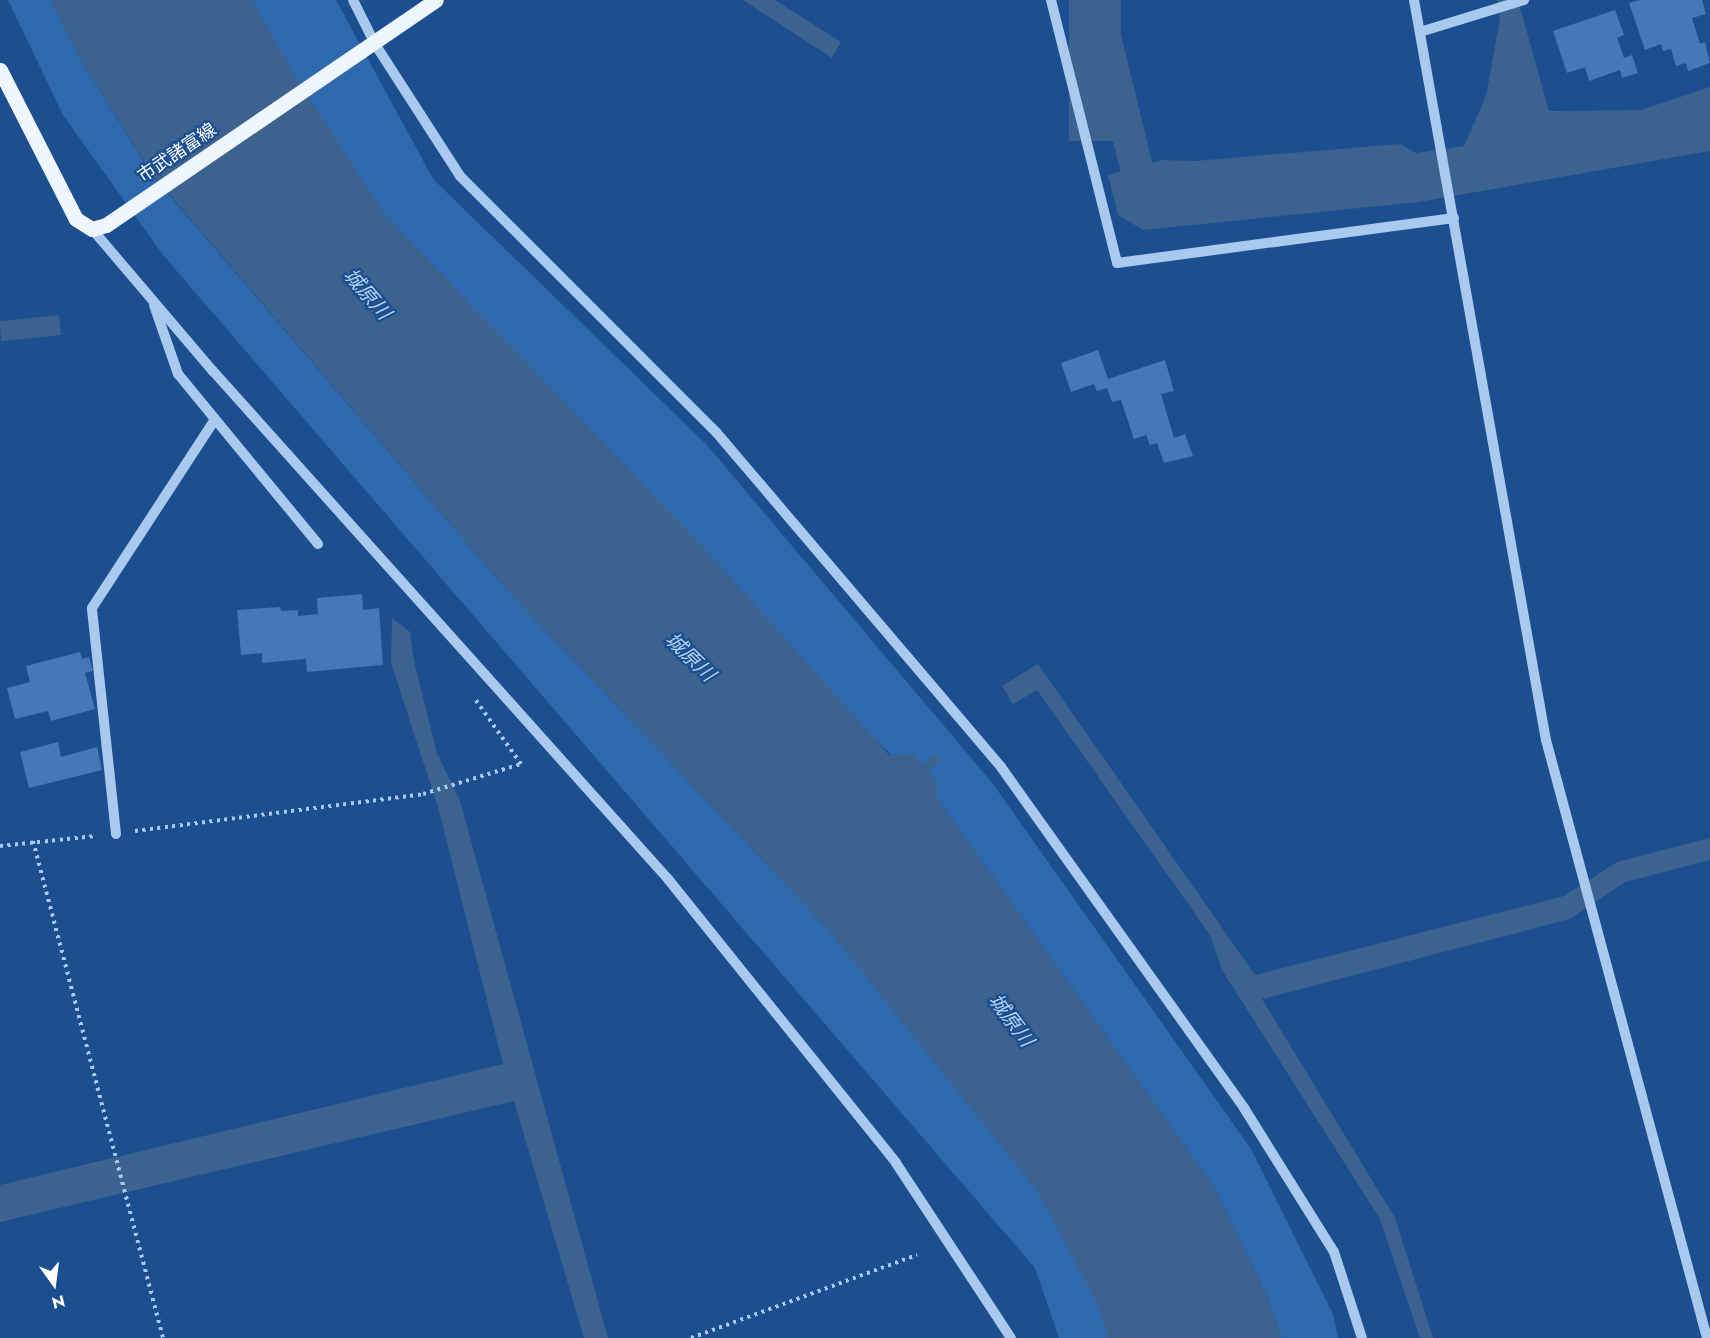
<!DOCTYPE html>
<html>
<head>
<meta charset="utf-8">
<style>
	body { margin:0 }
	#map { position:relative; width:1710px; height:1338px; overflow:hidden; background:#1b4f8f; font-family:Jost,"Noto Sans JP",sans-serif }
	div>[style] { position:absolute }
	.green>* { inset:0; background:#2e69ad }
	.water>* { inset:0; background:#3c6290; transform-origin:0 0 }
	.stream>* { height:9px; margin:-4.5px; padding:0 4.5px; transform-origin:4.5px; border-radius:4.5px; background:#3c6290 }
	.canal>* { height:33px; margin:-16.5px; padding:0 16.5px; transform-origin:16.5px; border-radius:16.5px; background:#3c6290 }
	.building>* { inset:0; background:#4478b7 }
	.path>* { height:4px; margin-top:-2px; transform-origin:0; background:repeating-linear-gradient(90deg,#a9c9ee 0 3px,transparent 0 7.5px) }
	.minor>* { height:10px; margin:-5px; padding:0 5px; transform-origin:5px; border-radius:5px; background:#a9c9ee }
	.major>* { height:15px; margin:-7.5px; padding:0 7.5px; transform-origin:7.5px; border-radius:7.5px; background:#f0f6ff }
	span { translate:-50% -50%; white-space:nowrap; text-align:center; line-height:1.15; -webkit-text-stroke:4.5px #1b4f8f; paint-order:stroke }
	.street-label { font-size:18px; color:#fff }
	.water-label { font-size:20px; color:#b5d3f5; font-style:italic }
	.north { position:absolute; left:24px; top:1254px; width:60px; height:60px; -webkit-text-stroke:4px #1b4f8f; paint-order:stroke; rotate:166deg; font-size:16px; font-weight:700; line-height:24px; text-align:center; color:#fff }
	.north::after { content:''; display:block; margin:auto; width:21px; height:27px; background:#fff; clip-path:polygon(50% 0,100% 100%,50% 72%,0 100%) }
</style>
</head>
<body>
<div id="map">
	<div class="green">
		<i style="clip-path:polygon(8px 0,50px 0,78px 55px,152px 175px,501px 583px,827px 928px,1053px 1189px,1135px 1338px,1059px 1338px,1035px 1268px,163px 255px,63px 115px)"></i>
		<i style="clip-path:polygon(249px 0,336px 0,433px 179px,706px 444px,993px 784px,1251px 1149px,1333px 1314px,1338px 1338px,1281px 1338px,1269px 1301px,1214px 1187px,936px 797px,378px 271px)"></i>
	</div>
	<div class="water">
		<i style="clip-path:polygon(50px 0,252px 0,295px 76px,385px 215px,705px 549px,889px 755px,914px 754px,938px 783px,936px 797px,1214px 1187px,1269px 1301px,1281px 1338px,1108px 1338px,1098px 1305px,1038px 1192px,827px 928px,501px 583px,152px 174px,78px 55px)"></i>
		<i style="clip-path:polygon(743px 0,775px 0,841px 42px,832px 58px)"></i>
		<i style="left:1069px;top:0;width:52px;height:141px"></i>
		<i style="clip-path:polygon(1497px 0,1518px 0,1549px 111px,1641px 110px,1710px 87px,1710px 151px,1419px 202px,1143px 230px,1118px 215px,1108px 175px,1163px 160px,1195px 161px,1400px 144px,1416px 153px,1464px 146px,1486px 96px,1500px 19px)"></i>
		<i style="left:59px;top:315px;width:20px;height:60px;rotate:84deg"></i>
		<i style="clip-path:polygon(392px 618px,410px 632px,414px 661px,437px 753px,460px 801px,608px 1338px,584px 1338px,514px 1101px,0 1222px,0 1185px,503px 1064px,438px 807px,391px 663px)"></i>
		<i style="clip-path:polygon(1038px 664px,1255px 975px,1564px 896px,1617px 862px,1710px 838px,1710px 860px,1625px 882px,1570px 919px,1262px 999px,1395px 1218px,1433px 1338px,1420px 1338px,1380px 1219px,1222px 970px,1210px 935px,1037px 690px,1013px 704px,1002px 686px)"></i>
	</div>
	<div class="stream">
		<i style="left:917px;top:775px;width:24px;rotate:-42deg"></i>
	</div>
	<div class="canal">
		<i style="left:1095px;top:0;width:205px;rotate:76.2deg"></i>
		<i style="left:1144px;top:199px;width:13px;rotate:-4deg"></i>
	</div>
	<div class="building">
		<i style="clip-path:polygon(1640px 0,1702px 0,1706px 14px,1692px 18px,1700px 44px,1705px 42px,1710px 63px,1688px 71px,1686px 63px,1676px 66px,1671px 49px,1663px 51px,1661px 44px,1645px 50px,1629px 3px)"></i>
		<i style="clip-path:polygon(1615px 10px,1624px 35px,1617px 38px,1624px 58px,1632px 55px,1638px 73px,1622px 78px,1620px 70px,1589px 81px,1585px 67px,1567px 73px,1553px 31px)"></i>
		<i style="clip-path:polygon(1098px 350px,1108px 379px,1165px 360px,1174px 391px,1161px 394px,1174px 438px,1185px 434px,1193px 456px,1164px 463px,1157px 443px,1150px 445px,1146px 435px,1134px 439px,1121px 400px,1112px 402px,1107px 388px,1097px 391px,1094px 384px,1071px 392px,1061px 363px)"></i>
		<i style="clip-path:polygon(362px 594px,363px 610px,379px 608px,383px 665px,307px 672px,306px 659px,262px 663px,262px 653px,241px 655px,237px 610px,280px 607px,281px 611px,298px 610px,298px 616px,318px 614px,317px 598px)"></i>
		<i style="clip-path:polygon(80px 652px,82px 659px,89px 657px,93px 671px,85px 673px,95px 709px,51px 721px,48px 711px,15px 719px,7px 688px,30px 682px,26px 666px)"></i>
		<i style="clip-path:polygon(58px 742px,61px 757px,97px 747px,102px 770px,29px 788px,20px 752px)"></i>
	</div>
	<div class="path">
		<i style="left:135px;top:831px;width:290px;rotate:-7.3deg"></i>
		<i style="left:423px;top:794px;width:102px;rotate:-17deg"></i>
		<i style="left:521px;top:764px;width:80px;rotate:-125.3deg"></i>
		<i style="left:33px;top:841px;width:514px;rotate:75.34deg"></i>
		<i style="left:0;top:846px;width:96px;rotate:-6deg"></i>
		<i style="left:691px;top:1338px;width:241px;rotate:-20.2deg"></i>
	</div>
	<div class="minor">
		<i style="left:353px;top:0;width:49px;rotate:63.4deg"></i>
		<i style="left:375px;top:44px;width:157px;rotate:57.2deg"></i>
		<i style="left:460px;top:176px;width:362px;rotate:45deg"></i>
		<i style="left:716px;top:432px;width:440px;rotate:49.6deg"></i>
		<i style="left:1001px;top:767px;width:419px;rotate:54.5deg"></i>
		<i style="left:1244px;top:1108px;width:170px;rotate:58deg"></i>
		<i style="left:1334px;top:1252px;width:90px;rotate:72deg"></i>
		<i style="left:1051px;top:0;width:271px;rotate:75.9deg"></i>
		<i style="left:1117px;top:263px;width:340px;rotate:-7.6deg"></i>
		<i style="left:1414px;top:0;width:752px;rotate:79.89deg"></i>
		<i style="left:1546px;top:740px;width:619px;rotate:74.93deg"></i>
		<i style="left:1420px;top:32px;width:109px;rotate:-17.1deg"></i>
		<i style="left:92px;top:229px;width:187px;rotate:49.6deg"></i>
		<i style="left:213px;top:371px;width:682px;rotate:48.15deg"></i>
		<i style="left:668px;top:879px;width:364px;rotate:51.2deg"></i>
		<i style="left:896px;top:1163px;width:209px;rotate:56.7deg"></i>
		<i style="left:215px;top:419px;width:162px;rotate:50.5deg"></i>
		<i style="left:116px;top:834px;width:227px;rotate:-96.1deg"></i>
		<i style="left:92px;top:608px;width:225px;rotate:-56.9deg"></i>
		<i style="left:215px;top:419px;width:58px;rotate:-129.4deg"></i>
		<i style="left:178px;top:374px;width:73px;rotate:-109.2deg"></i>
	</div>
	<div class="major">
		<i style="left:0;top:70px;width:167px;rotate:63deg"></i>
		<i style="left:76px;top:219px;width:19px;rotate:32deg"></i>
		<i style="left:92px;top:229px;width:15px;rotate:-16deg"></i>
		<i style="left:106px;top:225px;width:399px;rotate:-34.3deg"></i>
	</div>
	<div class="street-label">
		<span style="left:177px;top:153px;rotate:-34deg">市武諸富線</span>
	</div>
	<div class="water-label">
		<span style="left:367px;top:294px;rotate:49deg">城原川</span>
		<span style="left:690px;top:657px;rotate:44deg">城原川</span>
		<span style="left:1011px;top:1020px;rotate:53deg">城原川</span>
	</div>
	<div class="north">N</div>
</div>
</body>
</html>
